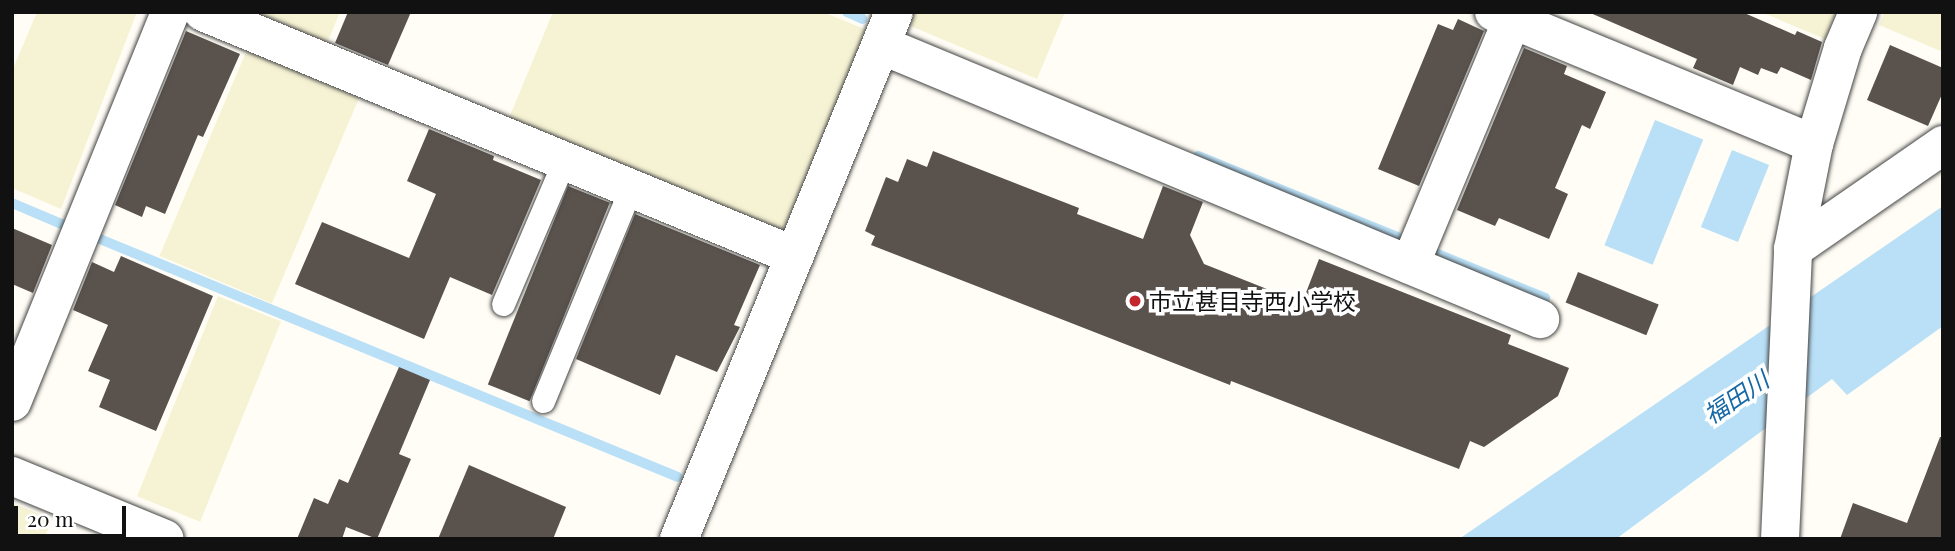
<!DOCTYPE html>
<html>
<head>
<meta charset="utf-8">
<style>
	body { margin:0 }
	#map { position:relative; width:1955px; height:551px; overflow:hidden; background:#fffdf5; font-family:"Playfair Display","Noto Sans JP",serif }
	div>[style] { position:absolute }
	.farmland>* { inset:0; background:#f6f3d4; transform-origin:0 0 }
	.water>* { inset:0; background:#b9e0f7; transform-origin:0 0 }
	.stream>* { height:10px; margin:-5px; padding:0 5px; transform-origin:5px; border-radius:5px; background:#b9e0f7 }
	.building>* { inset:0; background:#5a524d; transform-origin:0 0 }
	.roads { filter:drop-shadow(0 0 2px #444) drop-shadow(0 0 2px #444) }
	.service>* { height:23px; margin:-11.5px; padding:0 11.5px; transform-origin:11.5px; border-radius:11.5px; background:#fff }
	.minor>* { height:38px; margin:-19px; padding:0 19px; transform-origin:19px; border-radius:19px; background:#fff }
	.tertiary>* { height:38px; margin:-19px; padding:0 19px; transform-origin:19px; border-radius:19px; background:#fff }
	.dots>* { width:19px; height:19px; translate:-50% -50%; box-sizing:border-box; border:4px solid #fff; border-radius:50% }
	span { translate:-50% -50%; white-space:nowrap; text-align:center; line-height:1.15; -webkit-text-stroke:7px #fff; paint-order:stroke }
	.poi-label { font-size:23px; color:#111 }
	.left { translate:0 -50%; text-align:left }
	.water-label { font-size:24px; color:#1768a6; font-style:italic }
	.frame { position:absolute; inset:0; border:14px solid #111; pointer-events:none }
	.scale { position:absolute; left:14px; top:506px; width:112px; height:32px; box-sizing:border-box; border:4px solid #111; border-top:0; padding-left:9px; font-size:21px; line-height:24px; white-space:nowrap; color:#111; -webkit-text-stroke:5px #fff; paint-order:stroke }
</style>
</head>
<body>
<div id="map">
	<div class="farmland">
		<i style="clip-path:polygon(37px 12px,137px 12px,61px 209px,12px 188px,12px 71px)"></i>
		<i style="clip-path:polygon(239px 12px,340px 12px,325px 48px)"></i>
		<i style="clip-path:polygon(553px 12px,823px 12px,867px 30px,786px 226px,773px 231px,507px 123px)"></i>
		<i style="clip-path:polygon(913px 12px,1065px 12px,1037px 79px,908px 25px)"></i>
		<i style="clip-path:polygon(1761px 12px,1836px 12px,1825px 39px)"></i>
		<i style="clip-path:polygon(1885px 12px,1943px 12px,1943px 52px,1879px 25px)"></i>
		<i style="left:249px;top:45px;width:122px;height:229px;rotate:23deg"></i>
		<i style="left:218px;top:296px;width:68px;height:216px;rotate:22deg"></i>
		<i style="clip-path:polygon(12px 503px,52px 519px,44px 539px,12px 539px)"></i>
	</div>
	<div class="water">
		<i style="left:1655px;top:120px;width:52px;height:135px;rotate:22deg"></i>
		<i style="left:1732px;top:150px;width:40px;height:83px;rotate:22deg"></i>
		<i style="clip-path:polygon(1943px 206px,1943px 326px,1847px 395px,1832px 379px,1616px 539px,1459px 539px)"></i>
	</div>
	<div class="stream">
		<i style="left:847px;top:12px;width:17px;rotate:24deg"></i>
		<i style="left:1198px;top:156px;width:215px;rotate:22.1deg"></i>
		<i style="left:12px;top:203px;width:56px;rotate:22.9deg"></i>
		<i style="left:95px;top:237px;width:630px;rotate:22.38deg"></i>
		<i style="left:1435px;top:253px;width:119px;rotate:22.2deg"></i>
	</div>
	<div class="building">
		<i style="clip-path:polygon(348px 12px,411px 12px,388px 65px,335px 43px)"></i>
		<i style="clip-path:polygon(1588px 12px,1742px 12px,1795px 35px,1797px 31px,1822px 42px,1811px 80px,1781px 67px,1777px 74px,1761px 68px,1758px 75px,1740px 67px,1733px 85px,1693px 68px,1697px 59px)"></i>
		<i style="clip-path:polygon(1458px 19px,1484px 31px,1419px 186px,1378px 169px,1438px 24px,1453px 30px)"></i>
		<i style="clip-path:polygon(186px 31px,240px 54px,203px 137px,198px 135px,165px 214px,146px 206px,142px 217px,115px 205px)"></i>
		<i style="clip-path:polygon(1890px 45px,1943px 68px,1943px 92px,1928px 126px,1867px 100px)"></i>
		<i style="clip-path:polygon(1524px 48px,1567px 66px,1564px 74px,1606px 92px,1590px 129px,1582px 125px,1555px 188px,1568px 194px,1549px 239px,1499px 218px,1495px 226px,1457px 210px)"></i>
		<i style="clip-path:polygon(429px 129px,494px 156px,493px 160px,541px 180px,492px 295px,450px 277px,424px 339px,295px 284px,322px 222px,409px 258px,436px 194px,407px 181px)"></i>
		<i style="clip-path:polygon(933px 151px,1079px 208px,1077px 214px,1143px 239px,1163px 186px,1203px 202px,1190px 235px,1204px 264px,1302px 303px,1319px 259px,1511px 335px,1508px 344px,1569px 368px,1558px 396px,1484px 447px,1470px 441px,1459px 469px,1231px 381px,1230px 385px,871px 245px,875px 236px,865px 231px,886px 177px,898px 182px,907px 159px,927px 167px)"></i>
		<i style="left:568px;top:186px;width:45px;height:214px;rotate:22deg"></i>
		<i style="clip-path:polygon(635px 214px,760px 265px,734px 325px,740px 327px,717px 372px,676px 355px,660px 395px,576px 359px)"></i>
		<i style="clip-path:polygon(12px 228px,52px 245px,33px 293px,12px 284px)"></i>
		<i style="clip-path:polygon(121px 256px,213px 296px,156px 431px,99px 407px,110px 380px,88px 371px,108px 325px,73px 310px,92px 262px,114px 272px)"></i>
		<i style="left:1578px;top:272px;width:87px;height:33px;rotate:22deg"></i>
		<i style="clip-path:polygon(399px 367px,430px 380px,399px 454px,411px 459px,377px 539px,346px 527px,342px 539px,297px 539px,314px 498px,328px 504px,339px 479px,348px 483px)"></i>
		<i style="clip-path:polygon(1940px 437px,1943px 437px,1943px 539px,1840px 539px,1853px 503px,1907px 523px)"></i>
		<i style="clip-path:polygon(469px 465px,566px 507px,553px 539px,438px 539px)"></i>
	</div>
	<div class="roads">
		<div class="service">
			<i style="left:503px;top:304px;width:155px;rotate:-66.9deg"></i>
			<i style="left:543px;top:401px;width:230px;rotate:-67.6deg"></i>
		</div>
		<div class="minor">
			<i style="left:203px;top:12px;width:640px;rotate:22.4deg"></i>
			<i style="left:1494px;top:12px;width:346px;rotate:22.4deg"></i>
			<i style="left:881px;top:45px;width:714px;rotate:22.58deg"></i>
			<i style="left:1793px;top:249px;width:183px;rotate:-34.7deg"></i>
			<i style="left:1410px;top:265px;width:265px;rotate:-67.4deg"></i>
			<i style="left:12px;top:402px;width:421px;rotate:-67.9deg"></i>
			<i style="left:679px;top:539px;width:569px;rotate:-67.81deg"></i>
			<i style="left:1780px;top:539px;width:290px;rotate:-87.4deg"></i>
			<i style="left:1793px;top:249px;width:107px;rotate:-78.7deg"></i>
			<i style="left:1814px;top:144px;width:100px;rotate:-73.2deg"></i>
			<i style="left:1843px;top:48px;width:39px;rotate:-67deg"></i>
		</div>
		<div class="tertiary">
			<i style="left:12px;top:476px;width:165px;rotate:22.4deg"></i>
		</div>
	</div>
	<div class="dots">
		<i style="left:1135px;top:301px;background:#c4262e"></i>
	</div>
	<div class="poi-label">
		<span class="left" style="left:1149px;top:301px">市立甚目寺西小学校</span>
	</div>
	<div class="water-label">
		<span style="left:1736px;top:397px;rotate:-34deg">福田川</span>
	</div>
	<div class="frame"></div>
	<div class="scale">20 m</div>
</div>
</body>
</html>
